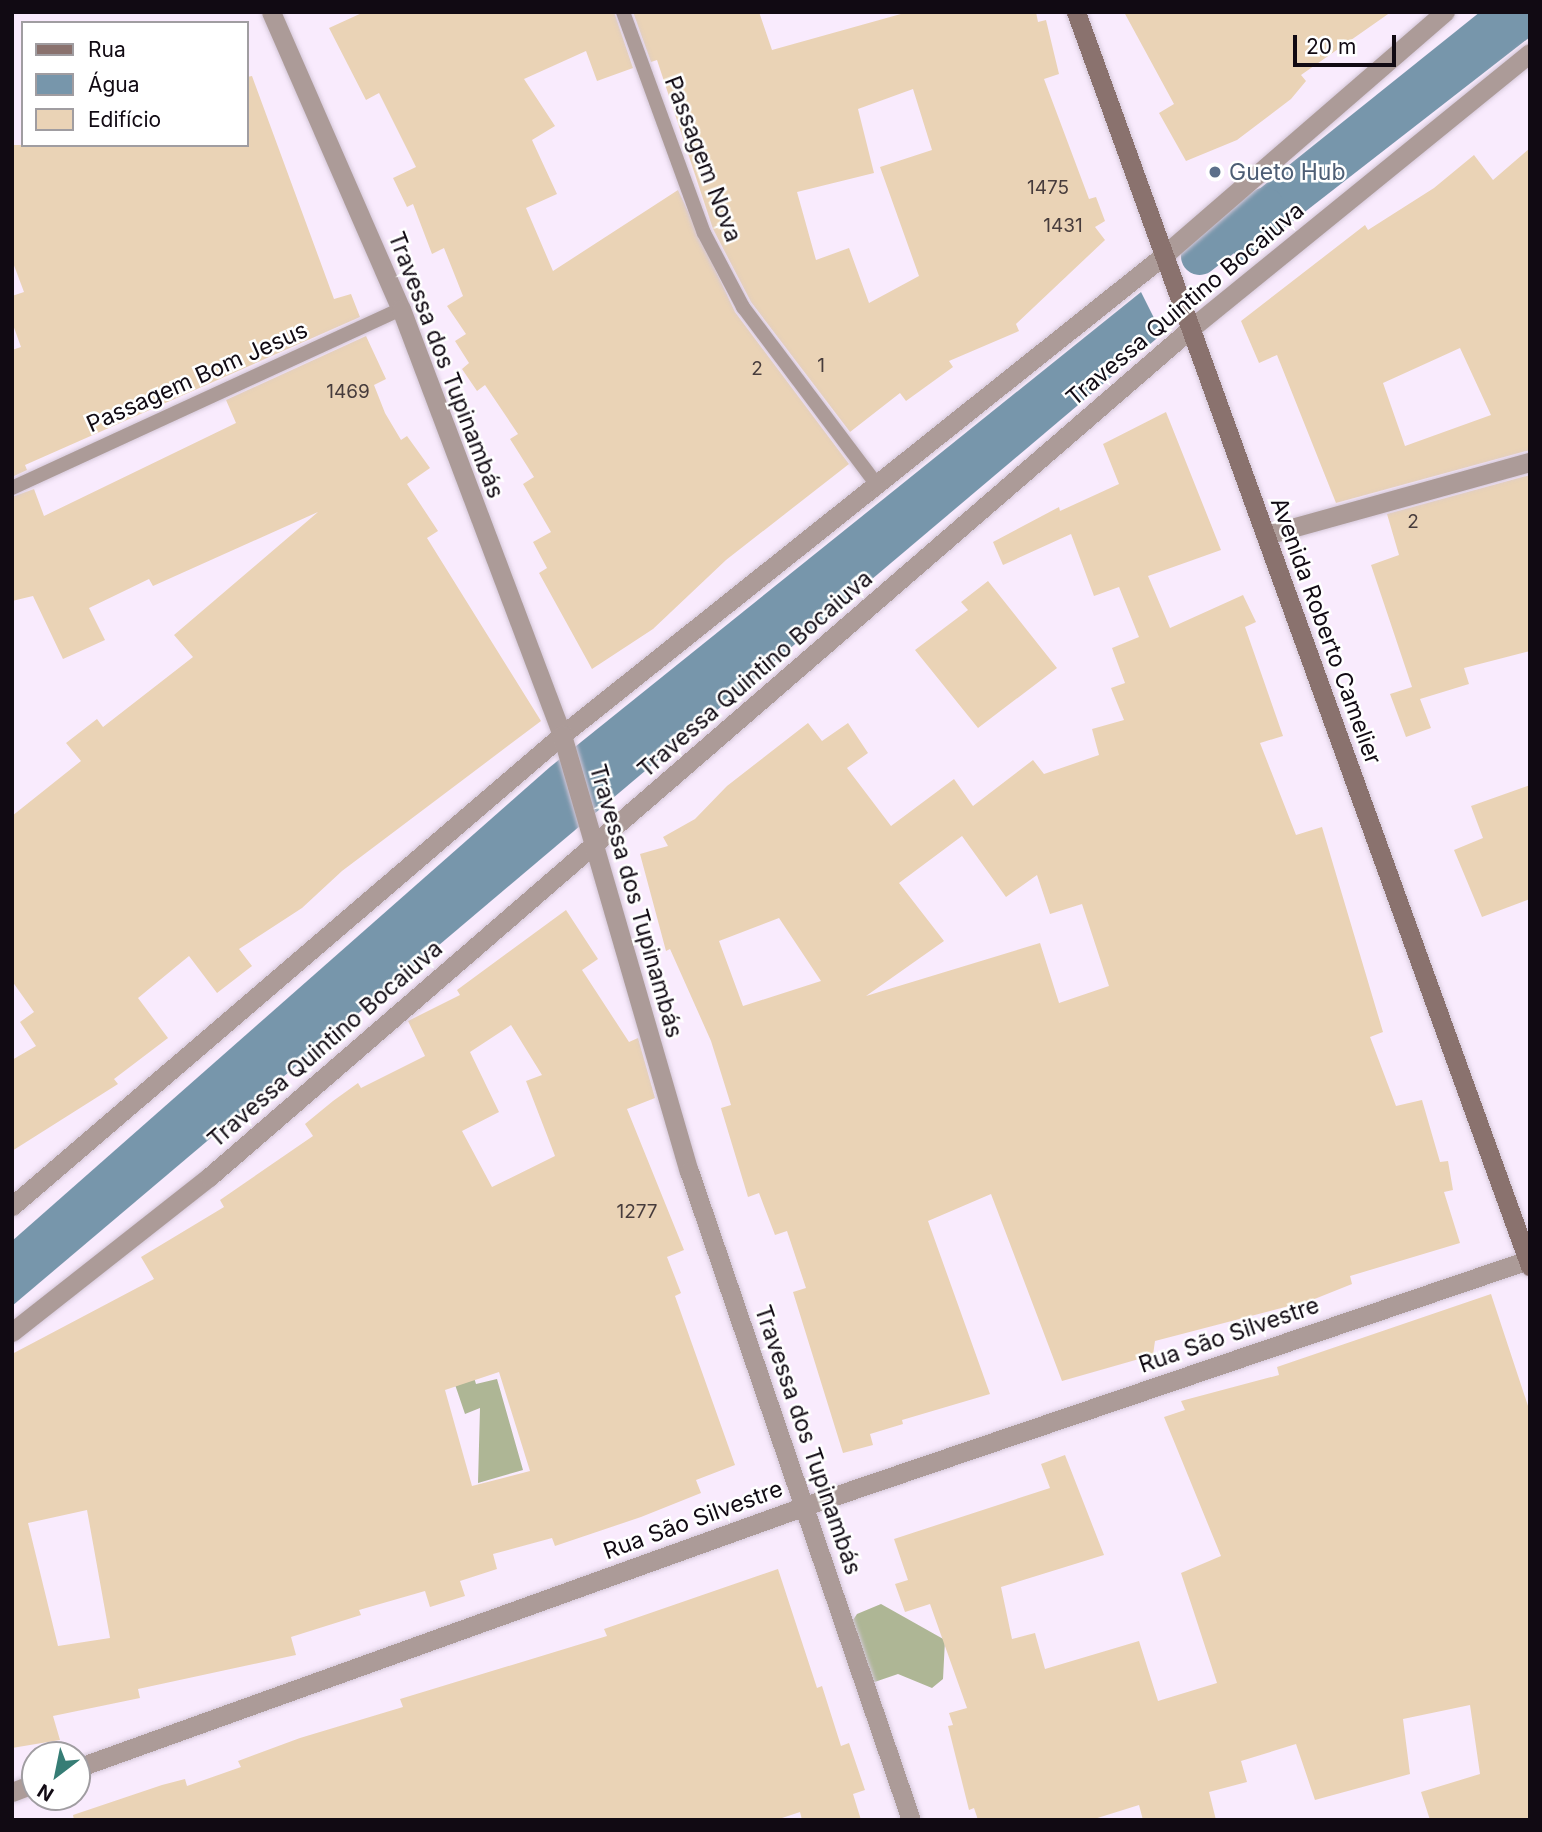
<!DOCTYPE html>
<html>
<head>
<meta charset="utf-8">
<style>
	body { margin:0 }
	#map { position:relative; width:1542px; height:1832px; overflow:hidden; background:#f9ebfd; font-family:Inter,sans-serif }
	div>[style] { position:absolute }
	.forest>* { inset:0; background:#aeb695 }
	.water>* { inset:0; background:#7796ab }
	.canal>* { height:37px; margin:-18.5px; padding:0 18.5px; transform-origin:18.5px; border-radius:18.5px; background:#7796ab }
	.building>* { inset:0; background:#ead3b6 }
	.roads { filter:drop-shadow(0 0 2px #d4c7d8) drop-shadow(0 0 2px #d4c7d8) }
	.service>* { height:14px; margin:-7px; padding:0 7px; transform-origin:7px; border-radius:7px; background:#ac9b98 }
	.minor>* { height:19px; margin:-9.5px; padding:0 9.5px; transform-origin:9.5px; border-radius:9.5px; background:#ac9b98 }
	.tertiary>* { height:19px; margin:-9.5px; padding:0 9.5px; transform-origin:9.5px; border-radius:9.5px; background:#ac9b98 }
	.secondary>* { height:19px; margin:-9.5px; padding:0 9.5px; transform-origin:9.5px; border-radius:9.5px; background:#8a726e }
	.dots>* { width:19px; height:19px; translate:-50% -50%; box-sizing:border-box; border:4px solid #fff; border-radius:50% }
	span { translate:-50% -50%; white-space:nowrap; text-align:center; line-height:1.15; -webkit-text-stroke:5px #fff; paint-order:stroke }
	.number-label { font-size:19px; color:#473c3c }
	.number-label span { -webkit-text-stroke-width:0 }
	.street-label { font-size:23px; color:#110a13 }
	.service-label { font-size:23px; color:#4e5e75 }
	.left { translate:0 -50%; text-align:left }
	.frame { position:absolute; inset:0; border:14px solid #110a13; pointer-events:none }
	.legend { position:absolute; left:21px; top:21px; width:228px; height:126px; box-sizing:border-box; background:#fff; border:2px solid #a09da1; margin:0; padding:9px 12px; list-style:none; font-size:21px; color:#110a13 }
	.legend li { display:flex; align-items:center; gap:14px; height:35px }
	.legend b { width:35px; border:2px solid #a09da1 }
	.north { position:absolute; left:21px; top:1741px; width:70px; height:70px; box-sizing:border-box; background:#fff; border:2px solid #a09da1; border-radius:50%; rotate:212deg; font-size:19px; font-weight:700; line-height:28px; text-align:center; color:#110a13 }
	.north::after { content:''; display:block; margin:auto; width:24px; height:32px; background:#367d75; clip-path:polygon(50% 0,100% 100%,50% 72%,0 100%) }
	.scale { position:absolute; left:1293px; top:35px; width:103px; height:32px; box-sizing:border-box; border:4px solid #110a13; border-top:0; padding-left:9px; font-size:21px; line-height:24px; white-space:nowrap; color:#110a13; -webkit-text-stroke:5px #fff; paint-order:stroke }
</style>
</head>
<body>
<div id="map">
	<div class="forest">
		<i style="clip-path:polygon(468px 1358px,476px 1384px,497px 1379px,523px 1470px,478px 1483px,480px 1408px,465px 1414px,448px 1364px)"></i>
		<i style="clip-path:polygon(881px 1604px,945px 1640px,943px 1679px,932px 1688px,898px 1674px,860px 1687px,849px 1626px,857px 1614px)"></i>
	</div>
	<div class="water">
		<i style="clip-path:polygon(1480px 12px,1530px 12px,1530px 37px,1239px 263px,1218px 222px)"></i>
		<i style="clip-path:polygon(1141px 292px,1162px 334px,12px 1306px,12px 1241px,550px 767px)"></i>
	</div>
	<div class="canal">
		<i style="left:1199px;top:256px;width:83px;rotate:-37.7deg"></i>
	</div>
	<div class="building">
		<i style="clip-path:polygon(364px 12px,614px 12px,633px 68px,597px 81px,586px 51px,524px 79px,555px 126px,532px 140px,557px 194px,526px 208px,553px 271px,678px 190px,735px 312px,849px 464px,726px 560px,653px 629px,592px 669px,539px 573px,547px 568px,533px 542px,551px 532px,523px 484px,534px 477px,510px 439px,518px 434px,485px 385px,477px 391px,462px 369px,469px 363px,455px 341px,466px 334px,447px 306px,463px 296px,444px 248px,432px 254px,413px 204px,407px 207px,393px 178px,416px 167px,379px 93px,366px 100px,329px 28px)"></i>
		<i style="clip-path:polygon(evenodd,633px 12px,759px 12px,772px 50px,908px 12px,1036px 12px,1038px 22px,1046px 20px,1059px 74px,1044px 79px,1089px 199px,1096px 197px,1105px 221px,1095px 227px,1105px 240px,1016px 324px,1019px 331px,949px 361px,953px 367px,906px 401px,900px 393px,850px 432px,751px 302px,713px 229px,657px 60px,651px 62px,633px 12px,913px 89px,932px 150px,880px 167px,919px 276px,869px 303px,849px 248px,816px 260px,797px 192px,874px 173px,858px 109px,913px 89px)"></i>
		<i style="clip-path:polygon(1124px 12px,1391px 12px,1301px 75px,1306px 81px,1291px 99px,1237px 140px,1186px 161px,1159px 113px,1174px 104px)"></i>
		<i style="clip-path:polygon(252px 76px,334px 299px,351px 294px,360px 317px,25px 465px,27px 470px,12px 477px,12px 350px,21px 347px,12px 322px,12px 296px,24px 292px,12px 260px,12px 145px,247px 145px,247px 77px)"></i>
		<i style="clip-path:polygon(evenodd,1530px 148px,1530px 450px,1336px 503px,1277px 355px,1259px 363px,1241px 321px,1365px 225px,1368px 230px,1434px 188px,1474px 155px,1493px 180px,1530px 148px,1460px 348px,1491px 415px,1405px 446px,1383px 383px,1460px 348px)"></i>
		<i style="clip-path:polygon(366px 336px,386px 379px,374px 385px,385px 413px,401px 440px,407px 436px,430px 468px,407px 484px,438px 531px,427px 538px,541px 721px,342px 871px,302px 908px,239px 949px,252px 966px,217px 993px,189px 956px,138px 998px,168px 1038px,114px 1079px,118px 1084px,12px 1151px,12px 1060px,36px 1046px,20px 1022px,34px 1012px,12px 981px,12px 816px,81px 761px,66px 743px,97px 719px,103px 727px,193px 657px,174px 635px,318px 512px,153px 586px,149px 579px,89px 608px,105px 640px,63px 659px,33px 596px,12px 601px,12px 497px,34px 489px,44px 516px,236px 423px,226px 400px)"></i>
		<i style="clip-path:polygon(evenodd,1166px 412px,1221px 550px,1148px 576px,1170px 628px,1243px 595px,1256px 622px,1245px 627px,1283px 736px,1260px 743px,1296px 835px,1322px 827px,1383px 1032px,1370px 1037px,1396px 1106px,1422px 1100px,1440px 1162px,1448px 1161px,1453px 1190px,1444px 1192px,1460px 1243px,1350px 1276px,1352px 1284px,1312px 1300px,1155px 1341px,1153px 1355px,1062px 1381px,991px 1194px,928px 1221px,990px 1394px,902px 1420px,903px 1424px,870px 1434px,873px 1445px,843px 1453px,793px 1292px,806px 1288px,787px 1231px,775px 1235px,759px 1193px,748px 1197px,721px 1108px,731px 1105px,711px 1041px,670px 949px,666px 951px,640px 854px,668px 846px,663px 837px,695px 819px,727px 786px,808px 723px,822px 741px,848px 723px,868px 753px,847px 768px,891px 826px,954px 779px,973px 806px,1033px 760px,1044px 774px,1099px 755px,1092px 729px,1124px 720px,1111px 688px,1125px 683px,1112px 648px,1139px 637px,1119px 587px,1094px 596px,1071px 534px,1003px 565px,993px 542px,1059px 507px,1060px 511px,1119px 484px,1103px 444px,1166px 412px,962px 836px,1006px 897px,1037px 875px,1050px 914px,1082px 904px,1109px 986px,1059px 1003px,1040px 943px,866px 996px,944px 941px,899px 883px,962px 836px,1166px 412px,779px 918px,821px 981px,743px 1006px,719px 941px,779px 918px)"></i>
		<i style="clip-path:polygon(1530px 475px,1530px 651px,1464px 668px,1469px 684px,1420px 699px,1431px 728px,1406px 737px,1390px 694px,1412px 687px,1371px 565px,1399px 555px,1387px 514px)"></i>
		<i style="clip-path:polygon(988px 581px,1057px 668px,978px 728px,915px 650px,968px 610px,961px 602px)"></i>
		<i style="clip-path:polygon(1530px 785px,1530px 899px,1482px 917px,1454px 850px,1483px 838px,1471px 806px)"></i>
		<i style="clip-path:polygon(evenodd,566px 910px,598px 959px,582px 970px,629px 1042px,638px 1038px,655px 1098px,627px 1109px,684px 1250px,667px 1257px,681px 1293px,675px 1296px,735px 1465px,696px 1480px,701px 1493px,641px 1517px,555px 1546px,552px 1538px,493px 1554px,497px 1569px,460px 1581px,465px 1596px,430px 1607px,425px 1591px,359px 1610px,361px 1615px,291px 1637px,296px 1655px,138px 1689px,140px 1698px,53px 1716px,60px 1740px,12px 1748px,12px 1354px,154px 1279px,141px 1257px,224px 1207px,220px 1200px,313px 1136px,305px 1124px,333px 1101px,358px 1083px,361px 1088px,425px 1056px,408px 1021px,460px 995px,457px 990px,566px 910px,511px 1025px,542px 1075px,526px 1081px,555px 1156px,492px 1187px,462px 1131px,499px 1112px,470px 1052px,511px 1025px,566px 910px,499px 1372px,530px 1471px,472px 1486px,445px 1390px,499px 1372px,566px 910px,87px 1510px,110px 1638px,58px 1646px,28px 1523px,87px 1510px)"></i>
		<i style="clip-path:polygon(1491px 1294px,1530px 1412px,1530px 1820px,1430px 1820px,1421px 1792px,1480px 1774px,1470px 1705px,1403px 1719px,1410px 1774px,1315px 1800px,1296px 1744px,1241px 1761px,1247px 1782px,1209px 1792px,1216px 1820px,1143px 1820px,1139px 1805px,1091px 1820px,978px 1820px,974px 1808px,969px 1810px,948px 1726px,953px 1725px,949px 1713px,967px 1708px,930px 1604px,905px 1612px,895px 1584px,908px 1580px,894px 1539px,1050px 1488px,1041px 1464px,1065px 1455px,1104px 1555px,1001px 1587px,1012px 1639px,1035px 1633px,1045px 1669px,1139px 1641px,1158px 1701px,1217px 1683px,1181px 1573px,1221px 1556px,1164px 1417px,1185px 1410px,1181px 1401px,1279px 1375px,1277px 1367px)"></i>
		<i style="clip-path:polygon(778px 1569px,817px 1688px,822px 1686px,841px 1746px,849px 1743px,865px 1790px,853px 1794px,861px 1820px,802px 1820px,800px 1812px,776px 1820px,74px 1820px,73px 1815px,162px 1785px,185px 1779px,187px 1786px,241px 1767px,238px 1761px,300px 1738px,403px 1707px,400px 1699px,607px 1636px,604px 1629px)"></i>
	</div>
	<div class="roads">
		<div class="service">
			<i style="left:623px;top:12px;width:235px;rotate:69.9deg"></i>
			<i style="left:704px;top:233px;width:84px;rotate:62.2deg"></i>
			<i style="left:743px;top:307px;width:223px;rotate:53deg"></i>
			<i style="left:12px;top:488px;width:428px;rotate:-24.7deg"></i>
		</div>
		<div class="minor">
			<i style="left:1266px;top:535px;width:274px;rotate:-15.5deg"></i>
			<i style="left:12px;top:1206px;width:724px;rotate:-40.58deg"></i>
			<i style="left:562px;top:735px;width:769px;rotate:-38.56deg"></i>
			<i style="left:1163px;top:256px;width:373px;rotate:-40.9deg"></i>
			<i style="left:12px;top:1332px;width:251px;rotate:-38.2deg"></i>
			<i style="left:209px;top:1177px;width:1295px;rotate:-40.84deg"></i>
			<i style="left:1189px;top:330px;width:439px;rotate:-39.1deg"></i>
			<i style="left:77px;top:1768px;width:774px;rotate:-19.79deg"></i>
			<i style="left:805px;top:1506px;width:764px;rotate:-18.79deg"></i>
			<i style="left:12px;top:1792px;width:25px;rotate:-21deg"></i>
		</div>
		<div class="tertiary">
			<i style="left:271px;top:12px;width:324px;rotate:66.4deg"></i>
			<i style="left:401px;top:309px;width:455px;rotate:69.3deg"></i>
			<i style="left:562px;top:735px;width:454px;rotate:73.8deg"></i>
			<i style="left:689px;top:1171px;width:686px;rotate:71.12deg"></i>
		</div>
		<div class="secondary">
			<i style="left:1076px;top:12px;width:1334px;rotate:70.1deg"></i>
		</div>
	</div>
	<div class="dots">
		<i style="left:1215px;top:172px;background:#5c6f8a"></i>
	</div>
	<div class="number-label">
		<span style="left:1048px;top:188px">1475</span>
		<span style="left:1063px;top:226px">1431</span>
		<span style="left:821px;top:366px">1</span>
		<span style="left:757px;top:369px">2</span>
		<span style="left:348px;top:392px">1469</span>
		<span style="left:1413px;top:522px">2</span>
		<span style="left:637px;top:1212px">1277</span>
	</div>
	<div class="street-label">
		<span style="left:703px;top:159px;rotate:69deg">Passagem Nova</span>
		<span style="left:1185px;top:304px;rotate:-40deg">Travessa Quintino Bocaiuva</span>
		<span style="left:446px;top:365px;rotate:69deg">Travessa dos Tupinambás</span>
		<span style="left:197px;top:377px;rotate:-24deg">Passagem Bom Jesus</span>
		<span style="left:1326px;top:631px;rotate:70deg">Avenida Roberto Camelier</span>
		<span style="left:755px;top:674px;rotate:-41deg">Travessa Quintino Bocaiuva</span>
		<span style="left:636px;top:901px;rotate:74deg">Travessa dos Tupinambás</span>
		<span style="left:325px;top:1044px;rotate:-41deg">Travessa Quintino Bocaiuva</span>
		<span style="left:1229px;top:1335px;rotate:-19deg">Rua São Silvestre</span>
		<span style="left:808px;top:1440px;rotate:71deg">Travessa dos Tupinambás</span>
		<span style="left:693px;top:1520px;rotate:-20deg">Rua São Silvestre</span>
	</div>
	<div class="service-label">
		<span class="left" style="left:1229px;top:172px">Gueto Hub</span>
	</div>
	<div class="frame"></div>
	<ul class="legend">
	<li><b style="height:9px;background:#8a726e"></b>Rua</li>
	<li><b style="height:19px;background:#7796ab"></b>Água</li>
	<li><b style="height:19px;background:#ead3b6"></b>Edifício</li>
	</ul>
	<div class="north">N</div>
	<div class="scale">20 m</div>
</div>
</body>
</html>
